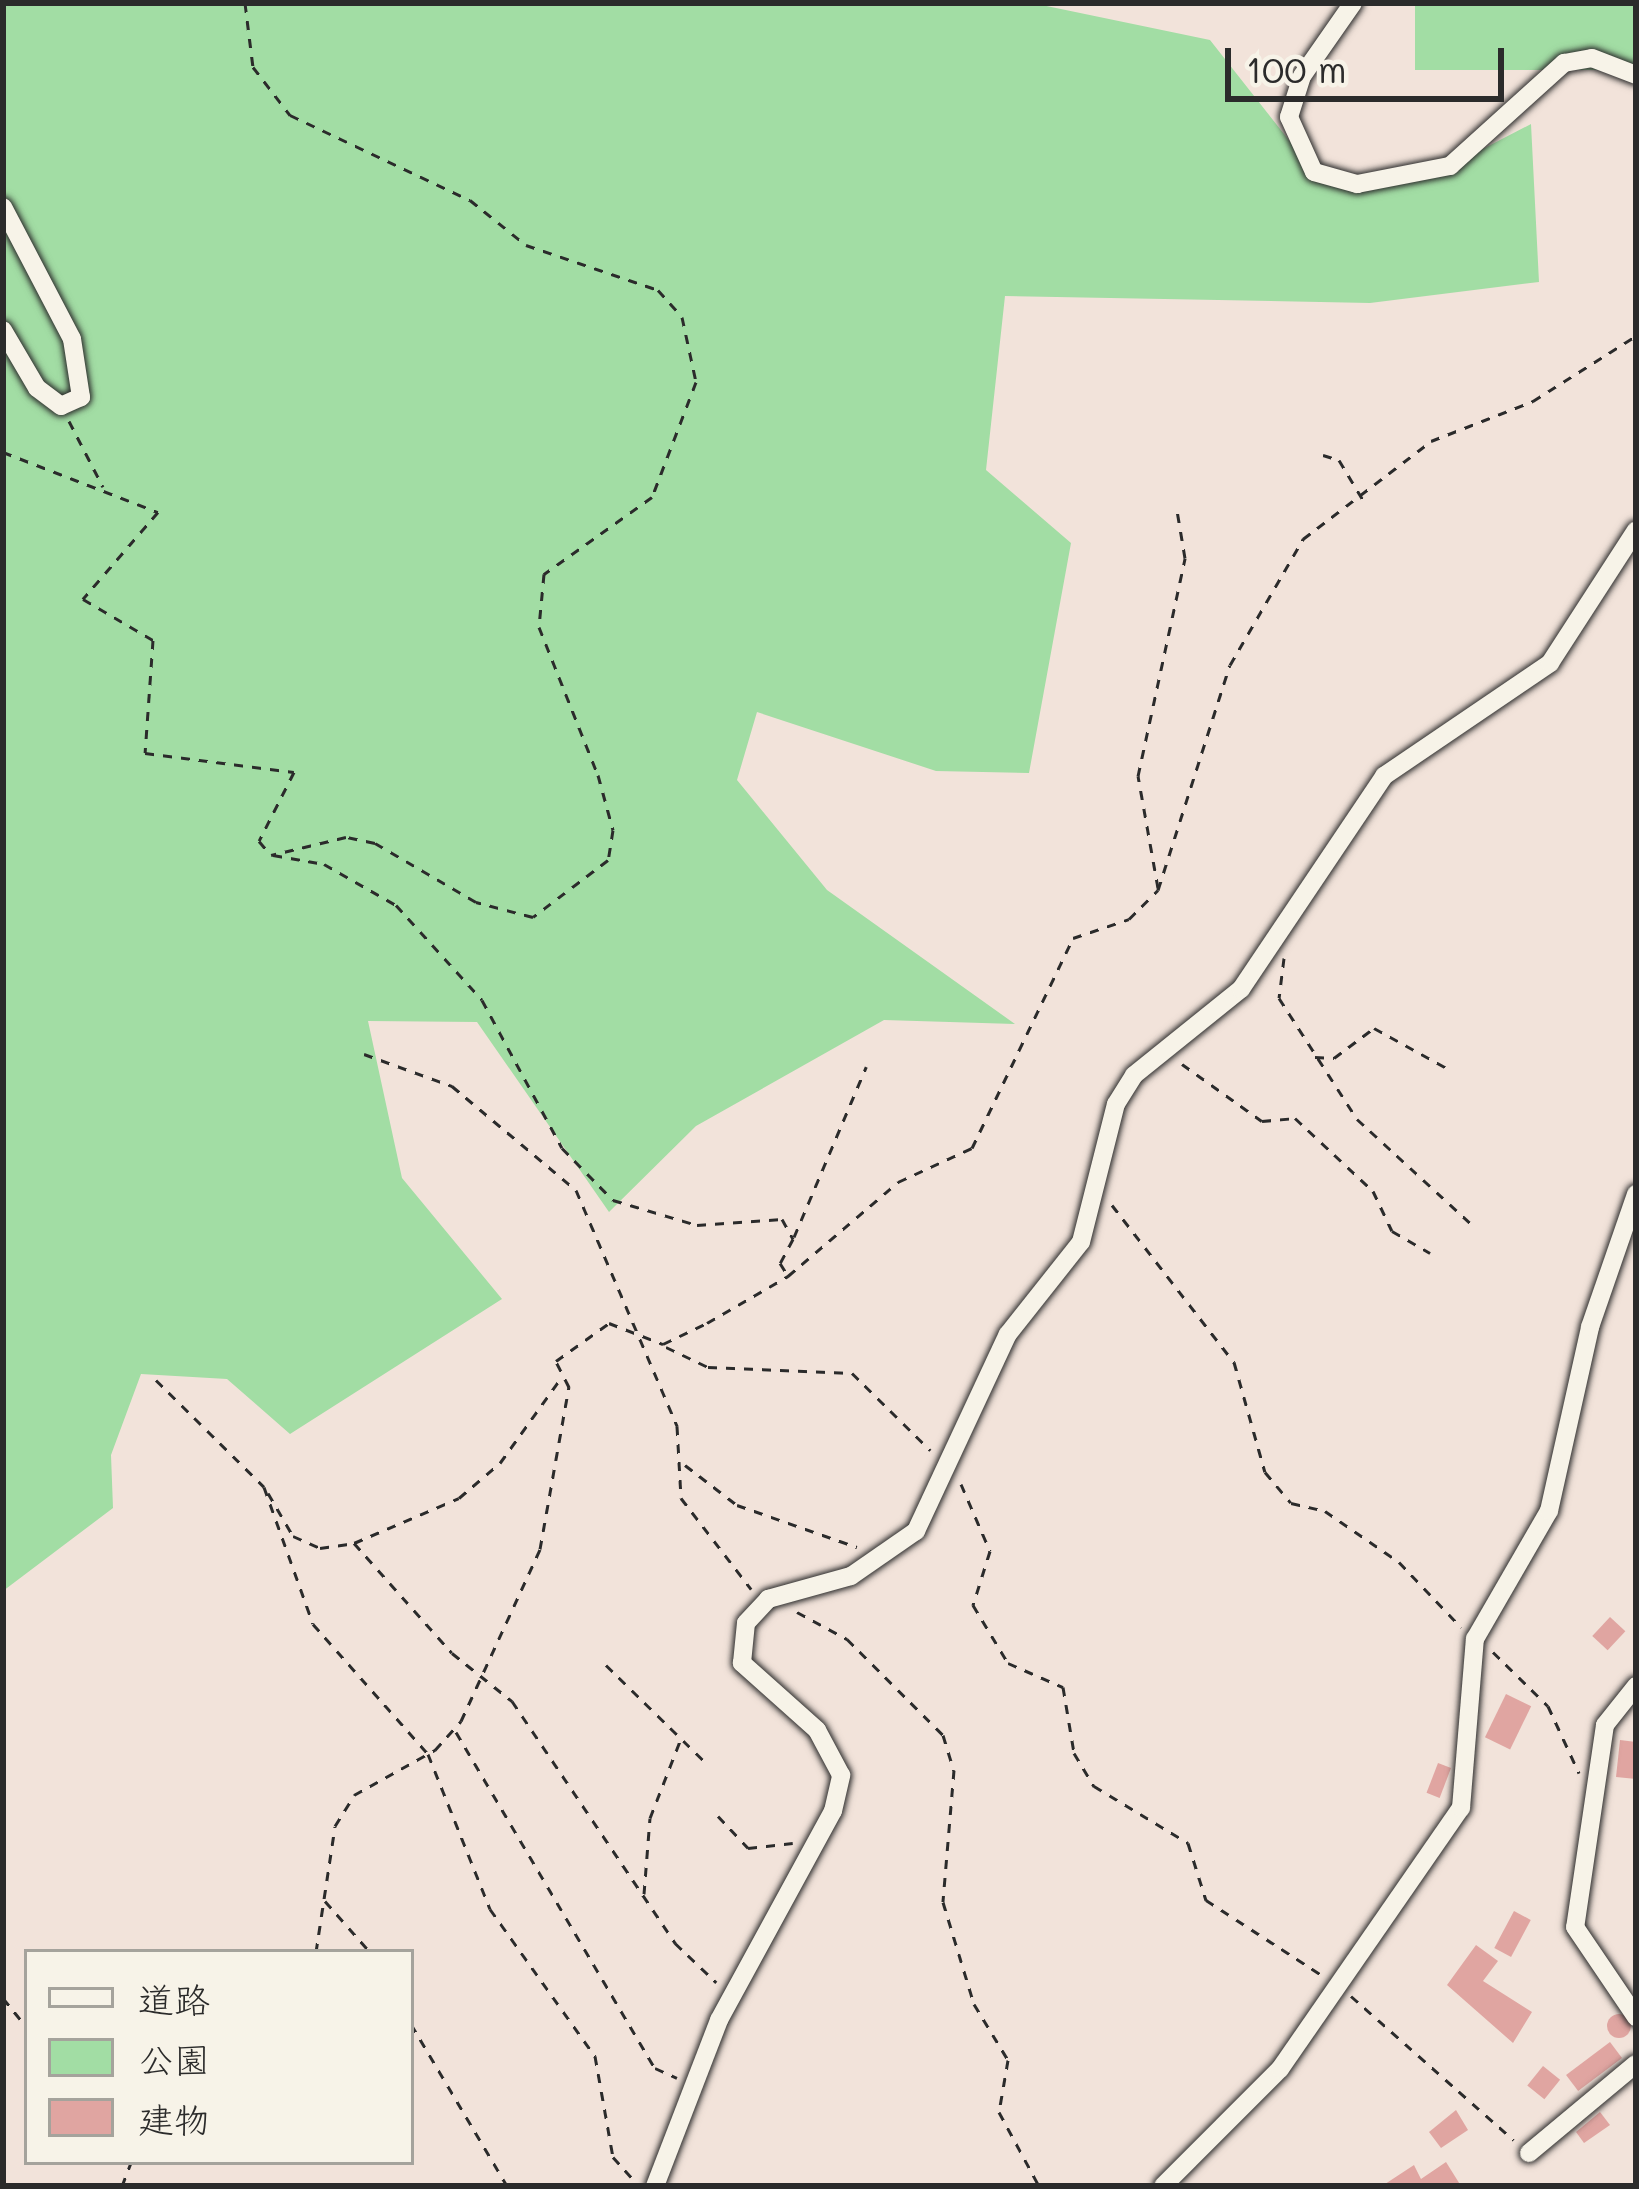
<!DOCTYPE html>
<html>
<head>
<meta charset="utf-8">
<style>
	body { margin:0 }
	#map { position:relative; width:1639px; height:2189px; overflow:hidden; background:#f2e3da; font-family:Mali,"Klee One",sans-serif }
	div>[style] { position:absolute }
	.green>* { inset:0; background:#a2dda4; transform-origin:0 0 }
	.building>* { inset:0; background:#e0a5a1; transform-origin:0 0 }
	.round { border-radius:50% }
	.path>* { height:3px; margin-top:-1.5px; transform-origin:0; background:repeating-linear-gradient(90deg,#2b2b2b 0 9px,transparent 0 18px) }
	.roads { filter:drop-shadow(0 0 3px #2b2b2b) drop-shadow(0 0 3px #2b2b2b) }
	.minor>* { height:18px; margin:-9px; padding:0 9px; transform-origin:9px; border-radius:9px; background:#f7f3e8 }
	span { translate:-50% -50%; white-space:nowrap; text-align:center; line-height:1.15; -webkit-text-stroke:10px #f7f3e8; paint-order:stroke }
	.frame { position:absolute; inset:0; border:6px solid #2b2b2b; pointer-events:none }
	.legend { position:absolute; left:24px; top:1949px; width:390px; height:216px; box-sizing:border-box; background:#f7f3e8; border:3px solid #a5a39c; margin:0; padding:15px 21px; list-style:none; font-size:36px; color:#2b2b2b }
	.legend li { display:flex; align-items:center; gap:24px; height:60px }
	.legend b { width:60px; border:3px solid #a5a39c }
	.scale { position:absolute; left:1225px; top:48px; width:279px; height:54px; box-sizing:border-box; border:6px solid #2b2b2b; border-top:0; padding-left:15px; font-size:36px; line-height:42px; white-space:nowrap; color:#2b2b2b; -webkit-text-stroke:9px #f7f3e8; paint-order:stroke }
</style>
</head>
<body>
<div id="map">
	<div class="green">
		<i style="clip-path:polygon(3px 3px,1032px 3px,1210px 40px,1314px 172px,1357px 184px,1450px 166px,1531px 124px,1539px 282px,1370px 303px,1005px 296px,986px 470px,1071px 543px,1029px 773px,936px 771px,757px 712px,737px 780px,827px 890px,1015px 1024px,884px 1020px,696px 1126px,609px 1212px,477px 1022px,368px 1021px,402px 1178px,502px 1299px,290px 1434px,227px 1379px,141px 1374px,111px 1455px,113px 1508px,3px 1591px)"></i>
		<i style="left:1415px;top:3px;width:221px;height:67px"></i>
	</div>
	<div class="building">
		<i style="left:1610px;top:1617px;width:21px;height:26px;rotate:43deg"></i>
		<i style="left:1506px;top:1694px;width:28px;height:48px;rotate:26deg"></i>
		<i style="clip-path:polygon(1620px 1740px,1636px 1742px,1636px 1779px,1616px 1777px)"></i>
		<i style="left:1438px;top:1763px;width:14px;height:32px;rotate:21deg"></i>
		<i style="left:1514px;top:1911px;width:19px;height:42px;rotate:28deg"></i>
		<i style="clip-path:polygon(1476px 1945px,1498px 1961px,1483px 1981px,1532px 2012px,1513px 2043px,1447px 1985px)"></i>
		<i class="round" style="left:1607px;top:2014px;width:24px;height:24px"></i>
		<i style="left:1610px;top:2042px;width:20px;height:55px;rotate:53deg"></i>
		<i style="left:1543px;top:2066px;width:22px;height:25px;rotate:39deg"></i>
		<i style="clip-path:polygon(1456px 2110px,1468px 2130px,1441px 2148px,1429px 2132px)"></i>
		<i style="clip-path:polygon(1600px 2112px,1610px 2125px,1584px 2143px,1576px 2132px)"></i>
		<i style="clip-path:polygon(1446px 2162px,1461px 2186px,1382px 2186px,1414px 2165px,1421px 2179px)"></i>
	</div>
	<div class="path">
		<i style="left:245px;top:3px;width:64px;rotate:82.9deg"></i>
		<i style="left:253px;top:67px;width:61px;rotate:52.4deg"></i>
		<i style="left:290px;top:115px;width:199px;rotate:25.3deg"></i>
		<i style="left:470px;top:200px;width:72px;rotate:38.8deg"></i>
		<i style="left:526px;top:245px;width:139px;rotate:18.8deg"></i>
		<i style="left:658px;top:290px;width:36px;rotate:48deg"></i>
		<i style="left:682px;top:317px;width:66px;rotate:77.8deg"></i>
		<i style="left:696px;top:382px;width:123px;rotate:110.9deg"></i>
		<i style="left:652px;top:497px;width:133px;rotate:144.5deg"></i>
		<i style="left:544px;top:574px;width:53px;rotate:95.4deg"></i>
		<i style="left:539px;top:627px;width:159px;rotate:68.3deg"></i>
		<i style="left:598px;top:775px;width:57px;rotate:74.7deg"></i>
		<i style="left:613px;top:830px;width:30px;rotate:99deg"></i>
		<i style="left:608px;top:860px;width:94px;rotate:142.8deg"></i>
		<i style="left:533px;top:917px;width:59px;rotate:-165.3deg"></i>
		<i style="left:476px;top:902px;width:117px;rotate:-149.7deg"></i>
		<i style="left:375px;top:843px;width:30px;rotate:-168deg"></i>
		<i style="left:346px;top:837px;width:77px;rotate:166.5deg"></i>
		<i style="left:69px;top:421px;width:74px;rotate:62.7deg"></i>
		<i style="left:3px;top:452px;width:166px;rotate:21.2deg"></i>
		<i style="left:158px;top:512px;width:115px;rotate:130.8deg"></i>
		<i style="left:83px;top:599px;width:81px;rotate:30.4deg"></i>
		<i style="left:153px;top:640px;width:113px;rotate:94deg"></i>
		<i style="left:145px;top:753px;width:150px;rotate:7.3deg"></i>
		<i style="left:294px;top:772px;width:77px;rotate:116.9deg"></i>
		<i style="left:259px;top:841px;width:17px;rotate:50deg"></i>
		<i style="left:1323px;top:455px;width:17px;rotate:17deg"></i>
		<i style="left:1339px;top:460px;width:47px;rotate:59deg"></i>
		<i style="left:273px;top:855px;width:52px;rotate:10deg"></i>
		<i style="left:324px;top:864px;width:83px;rotate:29.7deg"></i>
		<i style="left:396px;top:905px;width:128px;rotate:47.8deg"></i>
		<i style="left:482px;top:1000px;width:168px;rotate:61.6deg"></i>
		<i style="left:562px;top:1148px;width:73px;rotate:45.6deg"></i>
		<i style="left:613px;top:1200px;width:88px;rotate:16.6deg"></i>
		<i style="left:697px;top:1225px;width:85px;rotate:-4deg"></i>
		<i style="left:782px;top:1219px;width:23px;rotate:61deg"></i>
		<i style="left:793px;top:1239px;width:27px;rotate:118deg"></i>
		<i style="left:780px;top:1263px;width:15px;rotate:58deg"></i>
		<i style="left:1158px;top:888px;width:114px;rotate:-100.1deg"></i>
		<i style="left:1138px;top:776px;width:223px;rotate:-77.8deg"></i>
		<i style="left:1185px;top:558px;width:49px;rotate:-99.5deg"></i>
		<i style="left:1284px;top:958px;width:40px;rotate:97.1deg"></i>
		<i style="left:1279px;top:998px;width:144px;rotate:57.2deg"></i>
		<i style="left:1357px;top:1119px;width:155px;rotate:42.6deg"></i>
		<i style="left:364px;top:1054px;width:94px;rotate:20deg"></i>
		<i style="left:452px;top:1086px;width:162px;rotate:40deg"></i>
		<i style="left:576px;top:1190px;width:257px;rotate:66.8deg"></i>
		<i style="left:677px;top:1426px;width:72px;rotate:86.8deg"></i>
		<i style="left:681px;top:1498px;width:115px;rotate:52.4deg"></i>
		<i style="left:1315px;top:1057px;width:19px;rotate:3deg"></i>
		<i style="left:1334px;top:1058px;width:50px;rotate:-36.9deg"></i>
		<i style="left:1374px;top:1028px;width:87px;rotate:28.9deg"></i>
		<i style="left:1182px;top:1064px;width:98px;rotate:35.5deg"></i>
		<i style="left:1262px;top:1121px;width:33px;rotate:-5deg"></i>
		<i style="left:1295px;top:1118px;width:107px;rotate:43.1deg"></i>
		<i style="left:1373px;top:1191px;width:44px;rotate:64.6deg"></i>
		<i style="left:1392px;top:1231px;width:44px;rotate:30.1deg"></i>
		<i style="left:1112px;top:1205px;width:199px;rotate:52.2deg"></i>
		<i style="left:1234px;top:1362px;width:114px;rotate:74.3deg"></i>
		<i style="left:1265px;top:1472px;width:40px;rotate:50deg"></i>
		<i style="left:1291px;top:1503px;width:35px;rotate:13deg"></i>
		<i style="left:1325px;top:1511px;width:90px;rotate:34.6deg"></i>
		<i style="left:1399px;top:1562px;width:90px;rotate:46.4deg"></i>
		<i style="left:794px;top:1237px;width:185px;rotate:-67deg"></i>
		<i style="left:666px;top:1347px;width:47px;rotate:25.5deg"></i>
		<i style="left:708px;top:1367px;width:144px;rotate:2.4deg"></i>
		<i style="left:852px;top:1373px;width:110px;rotate:44.6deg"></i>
		<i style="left:156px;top:1380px;width:152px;rotate:44.7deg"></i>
		<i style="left:264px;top:1487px;width:145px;rotate:70.3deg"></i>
		<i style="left:313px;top:1624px;width:174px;rotate:48.5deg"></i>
		<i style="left:428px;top:1754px;width:167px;rotate:68.2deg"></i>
		<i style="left:490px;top:1909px;width:181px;rotate:54.5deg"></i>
		<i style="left:595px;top:2056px;width:103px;rotate:79.9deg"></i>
		<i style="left:613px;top:2157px;width:38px;rotate:48deg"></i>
		<i style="left:685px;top:1465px;width:66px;rotate:37.6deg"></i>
		<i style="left:737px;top:1505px;width:127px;rotate:19.3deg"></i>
		<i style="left:961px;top:1484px;width:73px;rotate:66.6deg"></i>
		<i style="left:990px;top:1551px;width:57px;rotate:107.5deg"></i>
		<i style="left:973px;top:1605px;width:68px;rotate:58.9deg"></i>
		<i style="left:1008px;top:1663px;width:60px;rotate:23.6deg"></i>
		<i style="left:1063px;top:1687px;width:67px;rotate:80.5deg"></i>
		<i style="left:1074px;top:1753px;width:39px;rotate:59deg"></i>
		<i style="left:1094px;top:1786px;width:110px;rotate:31.2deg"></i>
		<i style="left:1188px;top:1843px;width:60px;rotate:72.5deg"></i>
		<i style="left:1206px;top:1900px;width:140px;rotate:33deg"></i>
		<i style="left:268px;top:1493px;width:50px;rotate:59.8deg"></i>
		<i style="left:293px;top:1536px;width:30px;rotate:24deg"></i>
		<i style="left:320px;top:1548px;width:34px;rotate:-8deg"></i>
		<i style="left:354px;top:1543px;width:114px;rotate:-23.2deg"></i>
		<i style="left:459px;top:1498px;width:54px;rotate:-40.5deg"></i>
		<i style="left:500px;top:1463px;width:105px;rotate:-54.3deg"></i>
		<i style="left:354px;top:1543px;width:147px;rotate:48.3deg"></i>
		<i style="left:452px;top:1653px;width:77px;rotate:38.7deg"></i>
		<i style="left:512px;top:1701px;width:292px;rotate:56deg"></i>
		<i style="left:675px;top:1943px;width:57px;rotate:43.6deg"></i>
		<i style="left:797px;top:1612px;width:57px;rotate:28.4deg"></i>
		<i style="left:847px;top:1639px;width:136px;rotate:45deg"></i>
		<i style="left:943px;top:1735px;width:37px;rotate:73deg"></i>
		<i style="left:954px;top:1770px;width:132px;rotate:94.8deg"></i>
		<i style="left:943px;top:1902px;width:107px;rotate:73.1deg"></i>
		<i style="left:974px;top:2004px;width:66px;rotate:58.7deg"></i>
		<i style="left:1008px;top:2060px;width:53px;rotate:99.8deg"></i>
		<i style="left:999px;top:2112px;width:84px;rotate:61.6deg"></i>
		<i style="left:1493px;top:1652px;width:77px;rotate:44.5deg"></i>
		<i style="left:1548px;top:1706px;width:74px;rotate:65.2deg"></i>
		<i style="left:606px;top:1665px;width:139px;rotate:44.4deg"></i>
		<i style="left:456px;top:1732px;width:391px;rotate:59.4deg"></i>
		<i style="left:655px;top:2068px;width:24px;rotate:24deg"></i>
		<i style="left:718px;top:1816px;width:44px;rotate:46.8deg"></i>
		<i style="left:748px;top:1848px;width:45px;rotate:-6.3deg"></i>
		<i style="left:644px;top:1894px;width:76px;rotate:-85.5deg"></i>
		<i style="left:650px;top:1818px;width:88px;rotate:-68.7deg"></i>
		<i style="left:325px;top:1901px;width:68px;rotate:48.6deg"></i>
		<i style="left:316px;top:1952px;width:127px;rotate:-81.4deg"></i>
		<i style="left:335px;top:1826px;width:36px;rotate:-58deg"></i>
		<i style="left:354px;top:1795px;width:93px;rotate:-29.1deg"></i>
		<i style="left:435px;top:1750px;width:39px;rotate:-48deg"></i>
		<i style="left:461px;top:1721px;width:189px;rotate:-65.3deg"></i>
		<i style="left:540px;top:1549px;width:165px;rotate:-79.9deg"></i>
		<i style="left:569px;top:1387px;width:29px;rotate:-117deg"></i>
		<i style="left:556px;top:1361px;width:65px;rotate:-35.6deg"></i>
		<i style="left:609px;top:1323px;width:58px;rotate:21.3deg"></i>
		<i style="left:663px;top:1344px;width:49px;rotate:-25.5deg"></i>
		<i style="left:707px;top:1323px;width:94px;rotate:-30.1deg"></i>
		<i style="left:788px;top:1276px;width:145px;rotate:-40.5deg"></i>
		<i style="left:898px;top:1182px;width:81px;rotate:-24.7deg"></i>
		<i style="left:972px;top:1148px;width:233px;rotate:-64.3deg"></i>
		<i style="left:1073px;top:938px;width:59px;rotate:-18.7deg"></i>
		<i style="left:1129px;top:919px;width:41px;rotate:-45deg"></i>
		<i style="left:1158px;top:890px;width:236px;rotate:-72.3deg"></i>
		<i style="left:1230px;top:665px;width:146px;rotate:-59.9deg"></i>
		<i style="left:1303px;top:539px;width:161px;rotate:-37.4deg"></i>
		<i style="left:1431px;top:441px;width:110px;rotate:-21.4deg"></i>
		<i style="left:1533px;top:401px;width:122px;rotate:-32.3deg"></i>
		<i style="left:1351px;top:1996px;width:217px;rotate:41.5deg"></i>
		<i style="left:3px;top:1998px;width:38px;rotate:51deg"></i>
		<i style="left:411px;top:2024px;width:188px;rotate:59.3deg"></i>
		<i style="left:122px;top:2186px;width:26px;rotate:-69deg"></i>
	</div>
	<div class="roads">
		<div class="minor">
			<i style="left:1353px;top:3px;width:89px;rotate:124.9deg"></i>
			<i style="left:1302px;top:76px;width:43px;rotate:107.6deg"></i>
			<i style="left:1289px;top:117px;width:60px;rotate:65.6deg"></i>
			<i style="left:1314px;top:172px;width:45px;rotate:15.6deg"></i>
			<i style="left:1357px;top:184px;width:95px;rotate:-11deg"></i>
			<i style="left:1450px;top:166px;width:154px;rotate:-42.1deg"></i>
			<i style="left:1564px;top:63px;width:28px;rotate:-10deg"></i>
			<i style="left:1592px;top:58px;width:47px;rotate:21.1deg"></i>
			<i style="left:3px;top:207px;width:149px;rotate:62.4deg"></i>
			<i style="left:72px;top:339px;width:59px;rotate:81.2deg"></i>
			<i style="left:81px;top:397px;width:22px;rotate:156deg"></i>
			<i style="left:61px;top:406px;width:30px;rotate:-143deg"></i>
			<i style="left:37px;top:388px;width:67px;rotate:-120.4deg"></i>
			<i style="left:1636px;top:1686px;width:50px;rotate:128.5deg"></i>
			<i style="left:1605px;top:1725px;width:204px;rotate:98.4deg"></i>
			<i style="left:1575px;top:1927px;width:109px;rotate:55.9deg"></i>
			<i style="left:1529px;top:2153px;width:139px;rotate:-39.8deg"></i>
			<i style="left:655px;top:2186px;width:178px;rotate:-68.9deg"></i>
			<i style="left:719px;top:2020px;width:238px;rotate:-61.4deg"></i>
			<i style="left:833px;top:1811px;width:37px;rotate:-77deg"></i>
			<i style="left:841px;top:1775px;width:51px;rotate:-118.1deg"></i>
			<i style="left:817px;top:1730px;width:101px;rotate:-138.2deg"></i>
			<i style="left:742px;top:1663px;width:40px;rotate:-84.3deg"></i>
			<i style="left:746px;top:1623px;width:33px;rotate:-47deg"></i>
			<i style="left:768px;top:1599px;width:86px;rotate:-15.5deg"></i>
			<i style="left:851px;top:1576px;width:79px;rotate:-34.7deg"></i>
			<i style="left:916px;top:1531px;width:217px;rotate:-65deg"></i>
			<i style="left:1008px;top:1334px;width:117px;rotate:-51.6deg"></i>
			<i style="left:1081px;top:1242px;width:142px;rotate:-75.8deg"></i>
			<i style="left:1116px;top:1104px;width:34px;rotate:-58deg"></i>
			<i style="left:1134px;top:1075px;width:137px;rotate:-38.8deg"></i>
			<i style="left:1241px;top:989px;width:257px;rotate:-56.1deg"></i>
			<i style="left:1384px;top:776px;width:201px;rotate:-34.2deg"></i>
			<i style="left:1550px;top:663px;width:158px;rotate:-57.1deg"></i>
			<i style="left:1163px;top:2186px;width:165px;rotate:-45deg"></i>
			<i style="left:1280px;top:2069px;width:318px;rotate:-55.3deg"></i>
			<i style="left:1461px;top:1808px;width:170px;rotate:-85.3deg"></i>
			<i style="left:1475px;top:1639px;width:148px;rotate:-60deg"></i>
			<i style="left:1549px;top:1511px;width:189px;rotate:-77.4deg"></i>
			<i style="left:1590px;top:1327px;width:141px;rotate:-70.9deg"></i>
		</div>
	</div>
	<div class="frame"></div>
	<ul class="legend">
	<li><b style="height:15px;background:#f7f3e8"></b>道路</li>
	<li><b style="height:33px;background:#a2dda4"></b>公園</li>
	<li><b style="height:33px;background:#e0a5a1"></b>建物</li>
	</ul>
	<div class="scale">100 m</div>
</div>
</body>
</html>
